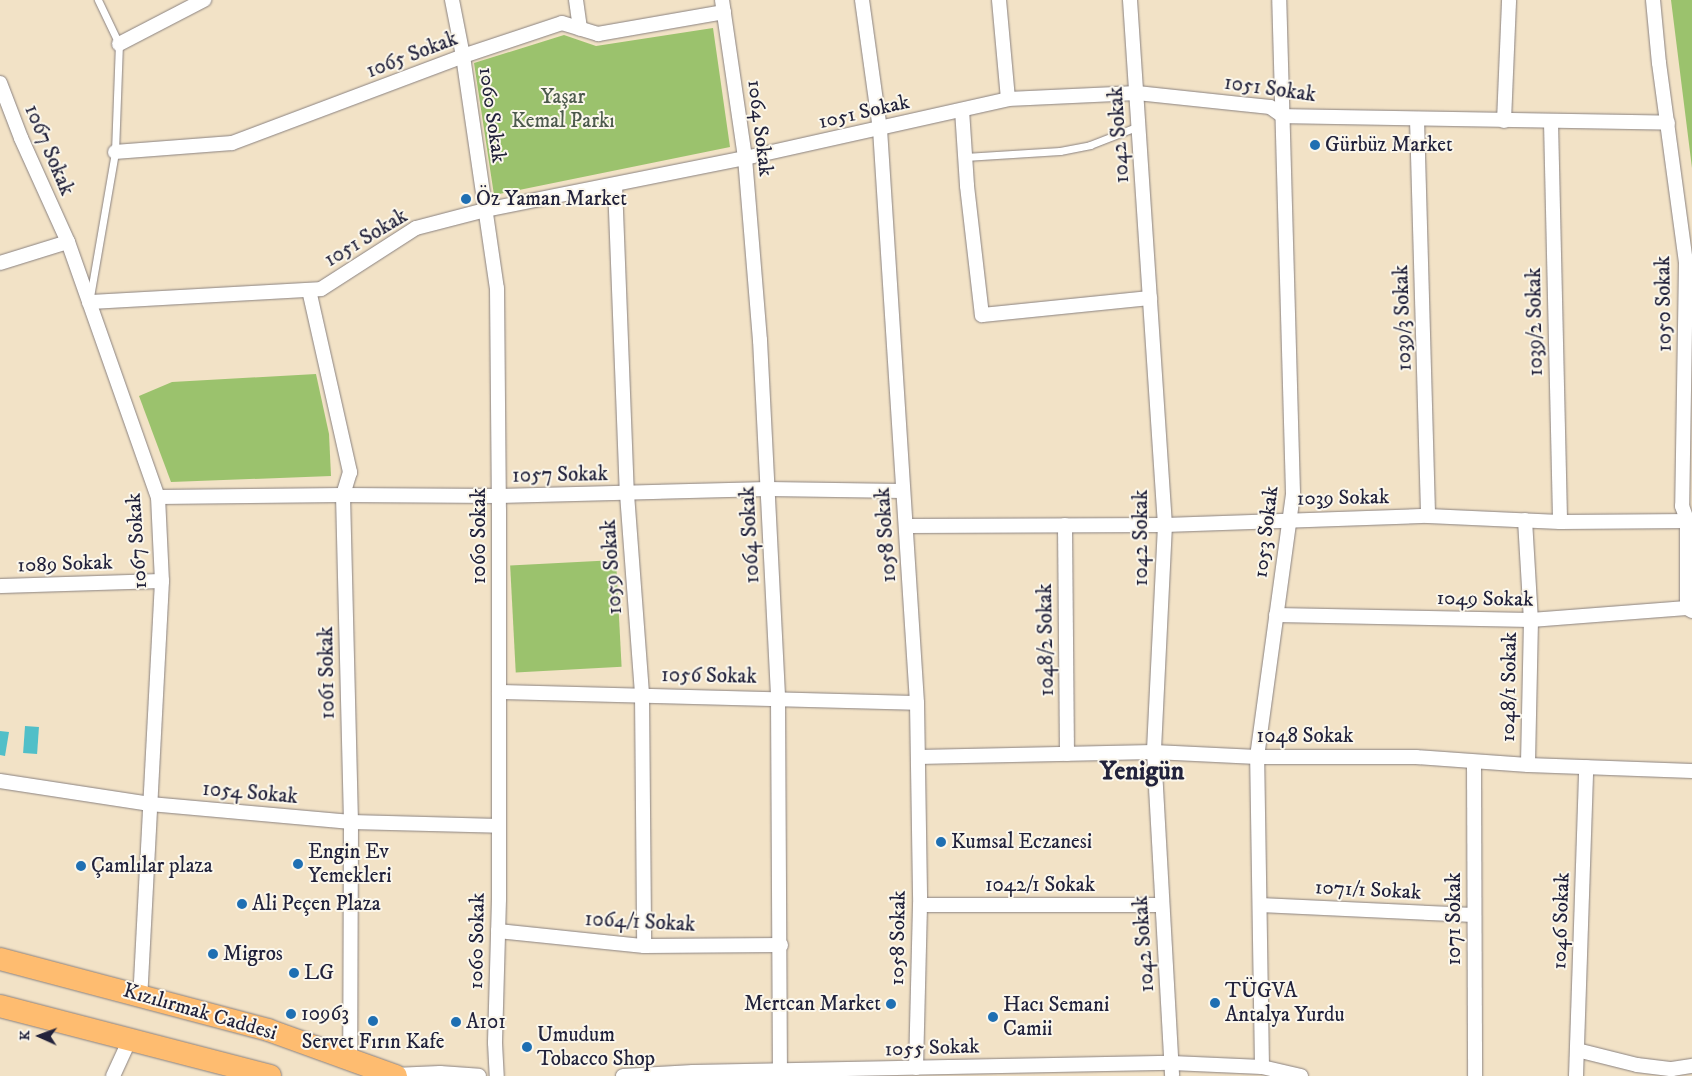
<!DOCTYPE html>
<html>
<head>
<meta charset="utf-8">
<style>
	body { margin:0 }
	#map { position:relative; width:1692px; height:1076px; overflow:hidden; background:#f2e2c6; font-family:"IM FELL DW Pica",serif }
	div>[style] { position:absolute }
	.green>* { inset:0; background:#9bc26d; transform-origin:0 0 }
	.water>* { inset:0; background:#51bfc8; transform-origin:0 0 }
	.roads { filter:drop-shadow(0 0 1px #8a8280) drop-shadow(0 0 1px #8a8280) }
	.lane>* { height:7px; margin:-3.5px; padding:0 3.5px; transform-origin:3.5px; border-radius:3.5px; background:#fff }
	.street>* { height:14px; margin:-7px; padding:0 7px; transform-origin:7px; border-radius:7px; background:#fff }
	.primary>* { height:22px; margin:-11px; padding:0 11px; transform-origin:11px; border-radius:11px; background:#febc70 }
	.dots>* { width:14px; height:14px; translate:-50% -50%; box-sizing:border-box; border:2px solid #fbf7ec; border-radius:50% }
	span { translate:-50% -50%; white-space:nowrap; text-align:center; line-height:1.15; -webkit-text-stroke:4px #fbf7ec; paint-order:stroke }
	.street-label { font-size:21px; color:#22223b }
	.park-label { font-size:21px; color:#4c5a4c }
	.poi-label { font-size:21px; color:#22223b }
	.left { translate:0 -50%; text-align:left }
	.right { translate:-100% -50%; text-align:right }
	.district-label { font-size:26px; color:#22223b; font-weight:700 }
	.north { position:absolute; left:15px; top:1011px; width:50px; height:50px; -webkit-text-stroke:4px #fbf7ec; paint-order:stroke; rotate:272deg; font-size:14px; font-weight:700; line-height:20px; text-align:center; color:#22223b }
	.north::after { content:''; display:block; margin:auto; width:18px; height:22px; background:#22223b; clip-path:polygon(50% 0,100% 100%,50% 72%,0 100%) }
</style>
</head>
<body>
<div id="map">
	<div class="green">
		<i style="clip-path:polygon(1671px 0,1692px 0,1692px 168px)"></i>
		<i style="clip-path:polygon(713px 28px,730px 147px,494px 195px,474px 63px,564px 35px,596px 46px)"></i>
		<i style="clip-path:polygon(316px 374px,329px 434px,331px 476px,171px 482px,139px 396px,172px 382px)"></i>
		<i style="left:616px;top:560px;width:107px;height:106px;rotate:87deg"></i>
	</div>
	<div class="water">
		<i style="left:25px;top:726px;width:14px;height:27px;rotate:4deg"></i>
		<i style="clip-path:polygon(0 731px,9px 732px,5px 756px,0 755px)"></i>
	</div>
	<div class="roads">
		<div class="lane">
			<i style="left:965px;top:157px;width:95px;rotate:-3.6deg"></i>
			<i style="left:1060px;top:151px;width:31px;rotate:-11deg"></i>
			<i style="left:1090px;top:145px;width:53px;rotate:-21.2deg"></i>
			<i style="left:90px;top:297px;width:147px;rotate:-80.2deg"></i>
			<i style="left:115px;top:152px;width:108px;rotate:-87.9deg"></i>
			<i style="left:119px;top:44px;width:49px;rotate:-115.5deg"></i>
		</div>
		<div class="street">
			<i style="left:452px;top:0;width:57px;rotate:78.9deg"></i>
			<i style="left:463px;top:56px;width:234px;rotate:81.7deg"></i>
			<i style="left:497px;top:288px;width:222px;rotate:89.5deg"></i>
			<i style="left:499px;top:510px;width:389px;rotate:90deg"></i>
			<i style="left:499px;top:899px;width:144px;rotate:91.6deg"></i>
			<i style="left:495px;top:1043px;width:33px;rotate:87deg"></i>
			<i style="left:576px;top:0;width:29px;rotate:82deg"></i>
			<i style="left:722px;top:0;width:160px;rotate:81.7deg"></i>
			<i style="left:745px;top:158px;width:183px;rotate:85.3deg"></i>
			<i style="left:760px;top:340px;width:358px;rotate:87.1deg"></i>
			<i style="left:778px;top:698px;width:373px;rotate:89.7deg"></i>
			<i style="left:862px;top:0;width:130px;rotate:82.1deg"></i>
			<i style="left:880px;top:129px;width:575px;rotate:86.31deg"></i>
			<i style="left:917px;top:703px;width:202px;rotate:89.1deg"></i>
			<i style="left:920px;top:905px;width:163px;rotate:91.4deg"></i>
			<i style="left:999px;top:0;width:99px;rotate:84.8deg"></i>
			<i style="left:1130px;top:0;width:526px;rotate:86.19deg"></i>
			<i style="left:1165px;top:525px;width:227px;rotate:92.8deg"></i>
			<i style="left:1154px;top:752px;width:324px;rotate:86.8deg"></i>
			<i style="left:1653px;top:0;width:63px;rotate:84.6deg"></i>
			<i style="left:1659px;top:63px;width:202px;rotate:82.3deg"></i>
			<i style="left:1686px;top:263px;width:243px;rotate:90.9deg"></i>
			<i style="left:1682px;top:506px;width:15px;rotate:70deg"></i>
			<i style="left:1687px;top:520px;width:88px;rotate:90deg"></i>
			<i style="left:119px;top:44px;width:96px;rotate:-27.4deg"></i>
			<i style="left:0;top:83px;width:59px;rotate:69.1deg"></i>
			<i style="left:21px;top:138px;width:114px;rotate:65.7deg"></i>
			<i style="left:68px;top:242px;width:270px;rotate:70.6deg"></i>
			<i style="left:158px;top:497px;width:84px;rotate:87.3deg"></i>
			<i style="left:162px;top:581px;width:415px;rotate:93deg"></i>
			<i style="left:962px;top:110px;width:76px;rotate:86.2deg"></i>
			<i style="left:967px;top:186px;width:130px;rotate:83.4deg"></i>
			<i style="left:982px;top:315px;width:169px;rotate:-5.8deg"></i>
			<i style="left:1417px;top:119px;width:397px;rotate:88.4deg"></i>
			<i style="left:1504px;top:121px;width:121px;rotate:-87.6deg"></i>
			<i style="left:1551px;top:122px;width:400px;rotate:88.7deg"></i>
			<i style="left:115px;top:152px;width:117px;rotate:-4.4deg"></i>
			<i style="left:232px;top:143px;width:247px;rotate:-20.6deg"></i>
			<i style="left:463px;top:56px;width:104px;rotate:-18.4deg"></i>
			<i style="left:562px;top:23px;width:38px;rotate:17deg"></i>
			<i style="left:598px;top:34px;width:128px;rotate:-9.9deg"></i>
			<i style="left:615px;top:185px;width:309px;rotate:87.8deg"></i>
			<i style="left:627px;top:494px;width:201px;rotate:85.7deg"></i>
			<i style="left:642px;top:694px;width:252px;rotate:89.5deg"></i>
			<i style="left:0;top:263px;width:71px;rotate:-17.2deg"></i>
			<i style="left:309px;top:290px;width:187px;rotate:77.3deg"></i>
			<i style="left:350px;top:472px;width:24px;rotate:107deg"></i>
			<i style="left:343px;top:495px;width:327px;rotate:88.6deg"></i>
			<i style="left:351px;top:822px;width:238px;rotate:90.2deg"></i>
			<i style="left:89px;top:302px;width:232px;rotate:-3.2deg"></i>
			<i style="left:321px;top:289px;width:113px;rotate:-32.7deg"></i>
			<i style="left:416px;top:228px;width:71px;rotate:-14.6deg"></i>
			<i style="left:485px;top:210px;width:265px;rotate:-11.3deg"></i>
			<i style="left:745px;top:158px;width:270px;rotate:-12.6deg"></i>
			<i style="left:1008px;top:99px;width:129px;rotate:-2.7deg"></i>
			<i style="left:1137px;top:93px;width:134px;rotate:6deg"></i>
			<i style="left:1270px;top:107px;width:16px;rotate:35deg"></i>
			<i style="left:1283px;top:116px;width:385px;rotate:1deg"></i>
			<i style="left:158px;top:497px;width:185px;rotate:-0.6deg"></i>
			<i style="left:343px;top:495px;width:156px;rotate:0.4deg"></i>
			<i style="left:499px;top:496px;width:269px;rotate:-1.5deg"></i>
			<i style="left:768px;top:489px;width:135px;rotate:0.8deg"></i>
			<i style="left:1525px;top:520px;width:100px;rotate:86.6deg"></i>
			<i style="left:1531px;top:620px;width:145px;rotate:91.2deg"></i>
			<i style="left:1065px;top:525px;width:229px;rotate:89.5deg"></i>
			<i style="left:906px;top:526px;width:259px;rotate:-0.2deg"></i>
			<i style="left:1165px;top:525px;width:263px;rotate:-2deg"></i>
			<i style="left:1428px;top:516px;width:132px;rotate:2.6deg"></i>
			<i style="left:1560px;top:522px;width:132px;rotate:-0.4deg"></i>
			<i style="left:0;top:586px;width:162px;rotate:-1.8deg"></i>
			<i style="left:1276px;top:615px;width:255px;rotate:1.1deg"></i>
			<i style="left:1531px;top:620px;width:156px;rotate:-4.4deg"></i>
			<i style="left:1687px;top:608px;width:6px;rotate:31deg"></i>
			<i style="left:499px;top:692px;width:418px;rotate:1.5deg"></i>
			<i style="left:918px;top:757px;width:236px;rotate:-1.2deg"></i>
			<i style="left:1154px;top:752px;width:103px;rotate:2.8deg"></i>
			<i style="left:1257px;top:757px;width:159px"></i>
			<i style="left:1416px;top:757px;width:112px;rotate:4.1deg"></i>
			<i style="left:1528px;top:765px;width:164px;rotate:2.1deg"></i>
			<i style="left:1474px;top:762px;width:314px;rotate:89.8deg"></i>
			<i style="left:0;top:781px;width:152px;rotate:8.7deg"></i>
			<i style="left:150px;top:804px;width:202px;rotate:5.1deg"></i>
			<i style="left:351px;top:822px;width:148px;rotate:1.5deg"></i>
			<i style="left:920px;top:905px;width:241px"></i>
			<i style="left:1260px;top:905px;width:214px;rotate:2.7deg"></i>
			<i style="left:498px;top:931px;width:147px;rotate:5.9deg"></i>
			<i style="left:644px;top:946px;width:137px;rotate:-0.4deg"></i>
			<i style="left:1577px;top:1050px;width:62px;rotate:14deg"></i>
			<i style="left:1637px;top:1065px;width:35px;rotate:7deg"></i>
			<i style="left:1672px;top:1069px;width:20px;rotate:-9deg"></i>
			<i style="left:1262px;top:1067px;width:310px;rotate:-90.9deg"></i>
			<i style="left:1257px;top:757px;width:266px;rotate:-82.2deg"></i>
			<i style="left:1293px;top:493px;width:493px;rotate:-91.6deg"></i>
			<i style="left:394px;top:1075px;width:46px;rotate:-2.5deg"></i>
			<i style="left:440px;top:1073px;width:39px;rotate:4deg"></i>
			<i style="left:113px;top:1076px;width:41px;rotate:-65.3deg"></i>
			<i style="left:623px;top:1076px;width:70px;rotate:-3.3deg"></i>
			<i style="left:693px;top:1072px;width:479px;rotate:-1.1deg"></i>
			<i style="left:1172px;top:1063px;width:90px;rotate:2.5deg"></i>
			<i style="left:1262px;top:1067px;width:40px;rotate:13deg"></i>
			<i style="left:1576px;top:1076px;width:309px;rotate:-88.1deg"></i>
		</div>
		<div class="primary">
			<i style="left:0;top:959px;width:277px;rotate:14.8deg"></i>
			<i style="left:268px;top:1030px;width:136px;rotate:19.8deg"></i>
			<i style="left:0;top:1006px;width:279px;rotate:14.5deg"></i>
		</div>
	</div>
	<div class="dots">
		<i style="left:1315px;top:145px;background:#1f6fb2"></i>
		<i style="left:466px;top:199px;background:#1f6fb2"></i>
		<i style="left:941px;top:842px;background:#1f6fb2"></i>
		<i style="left:298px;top:864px;background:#1f6fb2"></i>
		<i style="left:81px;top:866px;background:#1f6fb2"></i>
		<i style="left:242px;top:904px;background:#1f6fb2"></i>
		<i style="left:213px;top:954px;background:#1f6fb2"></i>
		<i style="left:294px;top:973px;background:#1f6fb2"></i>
		<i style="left:1215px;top:1003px;background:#1f6fb2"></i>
		<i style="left:891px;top:1004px;background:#1f6fb2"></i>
		<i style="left:291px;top:1014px;background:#1f6fb2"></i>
		<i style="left:993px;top:1017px;background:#1f6fb2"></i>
		<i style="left:373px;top:1021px;background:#1f6fb2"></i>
		<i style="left:456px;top:1022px;background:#1f6fb2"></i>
		<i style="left:527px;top:1047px;background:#1f6fb2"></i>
	</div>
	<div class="street-label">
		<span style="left:412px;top:55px;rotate:-21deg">1065 Sokak</span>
		<span style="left:1270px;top:89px;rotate:8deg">1051 Sokak</span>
		<span style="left:864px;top:112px;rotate:-13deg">1051 Sokak</span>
		<span style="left:492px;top:115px;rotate:82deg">1060 Sokak</span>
		<span style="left:760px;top:128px;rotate:83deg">1064 Sokak</span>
		<span style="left:1119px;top:135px;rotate:-94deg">1042 Sokak</span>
		<span style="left:49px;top:150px;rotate:67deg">1067 Sokak</span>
		<span style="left:366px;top:238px;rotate:-31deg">1051 Sokak</span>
		<span style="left:1664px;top:304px;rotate:-91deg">1050 Sokak</span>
		<span style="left:1403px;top:318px;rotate:-92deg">1039/3 Sokak</span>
		<span style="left:1535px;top:322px;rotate:-91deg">1039/2 Sokak</span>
		<span style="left:560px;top:475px;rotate:-1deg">1057 Sokak</span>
		<span style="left:1343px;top:498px;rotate:-1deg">1039 Sokak</span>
		<span style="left:1266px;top:532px;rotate:-83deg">1053 Sokak</span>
		<span style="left:750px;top:535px;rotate:-93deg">1064 Sokak</span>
		<span style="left:886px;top:535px;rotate:-94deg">1058 Sokak</span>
		<span style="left:479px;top:536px;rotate:-90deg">1060 Sokak</span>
		<span style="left:1141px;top:538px;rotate:-90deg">1042 Sokak</span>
		<span style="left:137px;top:541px;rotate:-94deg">1067 Sokak</span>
		<span style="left:65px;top:564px;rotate:-2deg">1089 Sokak</span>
		<span style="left:612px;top:567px;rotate:-94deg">1059 Sokak</span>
		<span style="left:1485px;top:599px;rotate:1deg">1049 Sokak</span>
		<span style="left:1046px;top:640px;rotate:-91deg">1048/2 Sokak</span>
		<span style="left:327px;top:673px;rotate:-91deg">1061 Sokak</span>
		<span style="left:709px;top:676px;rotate:1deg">1056 Sokak</span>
		<span style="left:1509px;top:687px;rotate:-89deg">1048/1 Sokak</span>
		<span style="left:1305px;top:736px">1048 Sokak</span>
		<span style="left:250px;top:793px;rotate:5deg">1054 Sokak</span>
		<span style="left:1040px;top:885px">1042/1 Sokak</span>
		<span style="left:1368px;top:890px;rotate:3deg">1071/1 Sokak</span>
		<span style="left:1454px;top:919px;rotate:-90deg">1071 Sokak</span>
		<span style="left:1561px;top:921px;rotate:-88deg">1046 Sokak</span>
		<span style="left:640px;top:922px;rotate:3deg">1064/1 Sokak</span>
		<span style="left:898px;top:938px;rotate:-89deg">1058 Sokak</span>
		<span style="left:477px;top:941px;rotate:-89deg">1060 Sokak</span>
		<span style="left:1144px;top:944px;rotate:-94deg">1042 Sokak</span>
		<span style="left:200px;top:1012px;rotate:16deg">Kızılırmak Caddesi</span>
		<span style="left:932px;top:1048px;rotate:-2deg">1055 Sokak</span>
	</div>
	<div class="park-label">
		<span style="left:563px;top:109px">Yaşar<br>Kemal Parkı</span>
	</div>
	<div class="poi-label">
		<span class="left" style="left:1325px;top:145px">Gürbüz Market</span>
		<span class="left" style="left:476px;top:199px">Öz Yaman Market</span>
		<span class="left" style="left:951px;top:842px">Kumsal Eczanesi</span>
		<span class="left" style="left:308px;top:864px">Engin Ev<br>Yemekleri</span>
		<span class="left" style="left:91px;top:866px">Çamlılar plaza</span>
		<span class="left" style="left:252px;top:904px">Ali Peçen Plaza</span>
		<span class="left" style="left:223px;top:954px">Migros</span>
		<span class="left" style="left:304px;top:973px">LG</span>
		<span class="left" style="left:1225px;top:1003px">TÜGVA<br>Antalya Yurdu</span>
		<span class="right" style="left:881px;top:1004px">Mertcan Market</span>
		<span class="left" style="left:1003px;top:1017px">Hacı Semani<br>Camii</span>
		<span class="left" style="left:301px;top:1014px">10963</span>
		<span class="left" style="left:466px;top:1022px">A101</span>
		<span class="left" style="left:537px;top:1047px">Umudum<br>Tobacco Shop</span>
		<span style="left:373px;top:1042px">Servet Fırın Kafe</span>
	</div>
	<div class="district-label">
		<span style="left:1142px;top:772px">Yenigün</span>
	</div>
	<div class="north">K</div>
</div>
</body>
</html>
